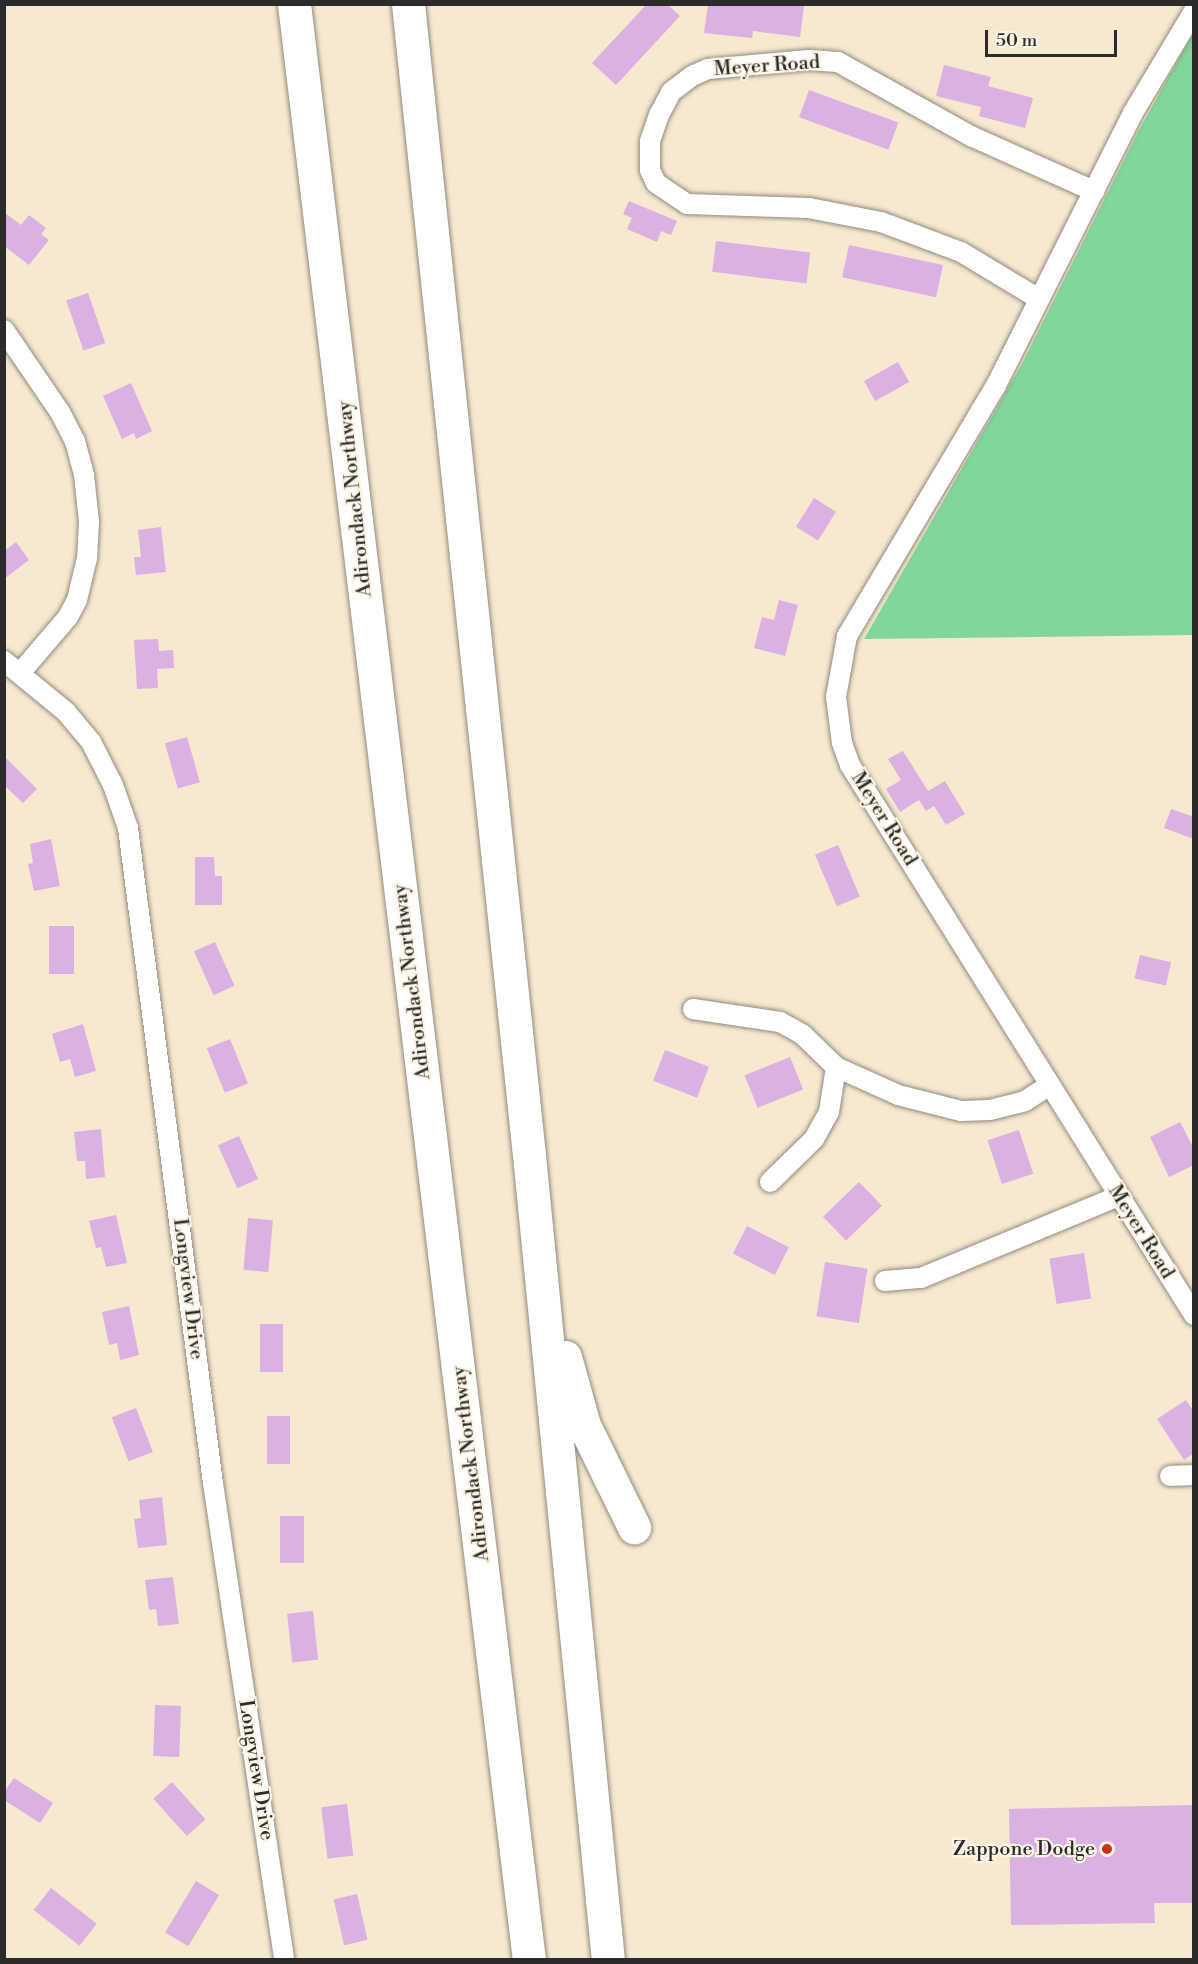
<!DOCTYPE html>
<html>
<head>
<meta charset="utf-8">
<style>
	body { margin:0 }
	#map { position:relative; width:1198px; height:1964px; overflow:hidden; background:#f7e8d0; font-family:"Libre Bodoni",serif }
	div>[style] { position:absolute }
	.green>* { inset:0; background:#81d79b }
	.building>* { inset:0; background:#dbb0e3; transform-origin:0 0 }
	.roads { filter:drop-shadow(0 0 2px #918a7e) drop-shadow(0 0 2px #918a7e) }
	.minor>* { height:20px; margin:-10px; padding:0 10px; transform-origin:10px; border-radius:10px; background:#fff }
	.motorway>* { height:33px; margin:-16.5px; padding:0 16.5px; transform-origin:16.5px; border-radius:16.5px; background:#fff }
	.dots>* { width:16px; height:16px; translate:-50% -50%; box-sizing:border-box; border:3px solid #fcf5e5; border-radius:50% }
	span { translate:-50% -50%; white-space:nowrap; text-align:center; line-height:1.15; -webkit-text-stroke:4.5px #fcf5e5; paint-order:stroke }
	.street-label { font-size:20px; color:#2b2b2b }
	.poi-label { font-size:20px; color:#2b2b2b }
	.right { translate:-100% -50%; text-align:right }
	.frame { position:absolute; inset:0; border:6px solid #2b2b2b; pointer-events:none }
	.scale { position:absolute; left:985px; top:30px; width:132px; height:27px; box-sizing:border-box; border:3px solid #2b2b2b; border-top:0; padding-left:8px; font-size:18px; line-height:21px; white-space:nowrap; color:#2b2b2b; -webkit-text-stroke:4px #fcf5e5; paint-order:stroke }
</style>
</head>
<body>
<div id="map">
	<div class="green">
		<i style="clip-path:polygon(1193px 33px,1193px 635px,864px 639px,1023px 362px,1138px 132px)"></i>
	</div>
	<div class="building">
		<i style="clip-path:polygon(647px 4px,667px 4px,680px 16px,616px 85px,592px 63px)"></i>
		<i style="clip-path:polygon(708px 4px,804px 6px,800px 37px,753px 31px,752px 38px,704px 33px)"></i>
		<i style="clip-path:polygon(944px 65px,991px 77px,988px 86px,1033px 98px,1025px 128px,979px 116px,981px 107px,936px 96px)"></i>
		<i style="left:809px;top:90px;width:95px;height:29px;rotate:20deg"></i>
		<i style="clip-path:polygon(629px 201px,677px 221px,671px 235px,661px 231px,657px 242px,627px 229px,632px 218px,623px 214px)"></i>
		<i style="clip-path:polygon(4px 212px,21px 225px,29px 215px,46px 228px,41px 234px,49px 240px,29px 265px,4px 246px)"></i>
		<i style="left:716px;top:241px;width:95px;height:31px;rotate:7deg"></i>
		<i style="left:849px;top:245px;width:96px;height:33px;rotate:12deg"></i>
		<i style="left:88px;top:293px;width:53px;height:23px;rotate:71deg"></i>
		<i style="left:898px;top:362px;width:23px;height:39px;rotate:61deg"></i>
		<i style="clip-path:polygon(131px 383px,152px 431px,136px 439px,134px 433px,122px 439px,103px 396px)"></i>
		<i style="left:814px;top:498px;width:26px;height:34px;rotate:32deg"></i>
		<i style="clip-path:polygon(161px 527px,166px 572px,136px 575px,134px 557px,141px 557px,138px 530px)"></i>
		<i style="clip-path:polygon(16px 542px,29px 560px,4px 579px,4px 551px)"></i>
		<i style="clip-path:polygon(779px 600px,798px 605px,785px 656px,754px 648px,762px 617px,774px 620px)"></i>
		<i style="clip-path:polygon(158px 639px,159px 651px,173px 650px,174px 668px,157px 669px,158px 688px,137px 689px,134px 640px)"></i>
		<i style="left:187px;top:737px;width:47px;height:23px;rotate:74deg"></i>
		<i style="clip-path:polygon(903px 751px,928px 791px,945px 781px,965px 814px,946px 825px,934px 806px,926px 811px,919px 800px,900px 812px,886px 789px,901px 780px,888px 759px)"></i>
		<i style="clip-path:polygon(4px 756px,37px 789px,23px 803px,4px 785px)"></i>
		<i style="clip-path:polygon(1171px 809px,1194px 817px,1194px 839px,1164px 828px)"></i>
		<i style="clip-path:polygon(51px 839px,60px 886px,34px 891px,28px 864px,33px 863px,30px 844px)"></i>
		<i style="left:838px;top:845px;width:56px;height:25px;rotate:67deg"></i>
		<i style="clip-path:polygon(195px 857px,214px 857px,215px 876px,222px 876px,222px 905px,195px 905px)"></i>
		<i style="left:49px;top:926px;width:25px;height:48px"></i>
		<i style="left:215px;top:942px;width:48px;height:23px;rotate:66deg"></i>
		<i style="left:1140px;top:955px;width:32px;height:24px;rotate:13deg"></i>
		<i style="clip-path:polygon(83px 1024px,96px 1071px,75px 1077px,70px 1059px,60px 1062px,52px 1034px)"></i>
		<i style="left:230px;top:1039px;width:48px;height:25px;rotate:68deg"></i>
		<i style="left:665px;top:1050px;width:47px;height:33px;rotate:21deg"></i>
		<i style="left:790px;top:1057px;width:35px;height:49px;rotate:68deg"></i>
		<i style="clip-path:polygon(1180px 1122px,1194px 1149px,1194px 1165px,1169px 1177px,1150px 1137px)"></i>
		<i style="clip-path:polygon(101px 1129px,105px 1177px,86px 1179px,85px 1161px,77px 1161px,74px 1132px)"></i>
		<i style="left:1019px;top:1130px;width:46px;height:33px;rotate:72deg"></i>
		<i style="left:239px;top:1136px;width:47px;height:23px;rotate:66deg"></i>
		<i style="left:859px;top:1182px;width:33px;height:50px;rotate:46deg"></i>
		<i style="clip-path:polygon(116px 1215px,127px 1263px,106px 1267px,101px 1247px,96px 1248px,89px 1221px)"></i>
		<i style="left:248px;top:1218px;width:25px;height:52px;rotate:5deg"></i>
		<i style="left:747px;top:1226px;width:47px;height:31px;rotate:27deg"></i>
		<i style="left:1084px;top:1253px;width:46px;height:35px;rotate:81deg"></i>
		<i style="left:825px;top:1262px;width:43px;height:55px;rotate:9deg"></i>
		<i style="clip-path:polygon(129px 1306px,139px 1355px,120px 1360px,117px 1343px,109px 1345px,102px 1312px)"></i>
		<i style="left:260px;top:1324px;width:23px;height:48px"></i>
		<i style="clip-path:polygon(1186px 1400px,1194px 1412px,1194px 1453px,1184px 1460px,1157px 1419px)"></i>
		<i style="left:136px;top:1408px;width:47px;height:26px;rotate:69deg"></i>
		<i style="left:267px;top:1416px;width:23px;height:48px"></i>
		<i style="clip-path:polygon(162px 1497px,167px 1545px,138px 1548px,134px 1519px,141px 1518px,139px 1500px)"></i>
		<i style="left:304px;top:1516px;width:47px;height:24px;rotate:90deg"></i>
		<i style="clip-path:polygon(173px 1577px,179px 1624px,158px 1626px,156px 1609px,149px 1610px,145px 1580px)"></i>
		<i style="left:313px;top:1611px;width:49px;height:26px;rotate:84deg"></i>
		<i style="left:155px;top:1705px;width:26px;height:51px;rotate:2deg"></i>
		<i style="clip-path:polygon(14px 1778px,53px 1803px,40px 1823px,4px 1800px,4px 1792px)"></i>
		<i style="left:172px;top:1782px;width:50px;height:25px;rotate:48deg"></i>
		<i style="left:347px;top:1804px;width:52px;height:26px;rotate:83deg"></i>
		<i style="clip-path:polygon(1194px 1805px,1194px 1903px,1154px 1903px,1155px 1923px,1011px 1925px,1009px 1809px)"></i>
		<i style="left:196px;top:1881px;width:27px;height:60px;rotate:31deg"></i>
		<i style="left:51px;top:1888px;width:58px;height:28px;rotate:38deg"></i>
		<i style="left:357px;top:1894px;width:47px;height:24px;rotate:77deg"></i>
	</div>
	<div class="roads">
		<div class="minor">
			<i style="left:1194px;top:11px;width:119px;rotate:120.9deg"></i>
			<i style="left:1133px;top:113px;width:307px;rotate:116.7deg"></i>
			<i style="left:995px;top:387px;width:290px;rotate:120.7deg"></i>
			<i style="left:847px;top:636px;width:62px;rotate:100.2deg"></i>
			<i style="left:836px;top:697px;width:46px;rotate:82.6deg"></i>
			<i style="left:842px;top:743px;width:23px;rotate:70deg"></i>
			<i style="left:850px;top:765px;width:649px;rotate:57.98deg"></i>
			<i style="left:1039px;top:299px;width:91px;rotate:-148.9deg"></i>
			<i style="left:961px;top:252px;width:85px;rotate:-159.4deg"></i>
			<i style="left:881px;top:222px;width:73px;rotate:-169deg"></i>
			<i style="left:809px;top:208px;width:122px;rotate:-178.1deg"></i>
			<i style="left:687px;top:204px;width:37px;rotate:-146deg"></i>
			<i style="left:656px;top:183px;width:14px;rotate:-115deg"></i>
			<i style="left:650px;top:170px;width:29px;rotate:-90deg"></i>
			<i style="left:650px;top:141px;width:28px;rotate:-71deg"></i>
			<i style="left:659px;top:115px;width:26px;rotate:-62deg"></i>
			<i style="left:671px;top:92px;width:26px;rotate:-37deg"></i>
			<i style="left:692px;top:76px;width:17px;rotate:-24deg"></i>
			<i style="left:708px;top:69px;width:101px;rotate:-5.1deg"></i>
			<i style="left:809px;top:60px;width:29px;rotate:4deg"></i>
			<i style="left:838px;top:62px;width:154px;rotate:29.1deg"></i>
			<i style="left:973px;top:137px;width:133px;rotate:24.1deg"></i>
			<i style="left:4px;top:330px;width:99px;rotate:55.7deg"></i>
			<i style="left:60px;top:412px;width:33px;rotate:63deg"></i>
			<i style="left:75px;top:441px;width:35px;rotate:75deg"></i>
			<i style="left:84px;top:475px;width:47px;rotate:83.9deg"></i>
			<i style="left:89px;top:522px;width:36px;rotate:93deg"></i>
			<i style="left:87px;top:558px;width:43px;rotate:103.4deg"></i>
			<i style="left:77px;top:600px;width:19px;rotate:118deg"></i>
			<i style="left:68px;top:617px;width:72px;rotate:130.5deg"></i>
			<i style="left:4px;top:661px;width:80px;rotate:39.4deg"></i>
			<i style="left:66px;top:712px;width:39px;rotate:50deg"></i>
			<i style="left:91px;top:742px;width:48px;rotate:62.9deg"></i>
			<i style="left:113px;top:785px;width:46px;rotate:70.8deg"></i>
			<i style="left:128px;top:828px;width:660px;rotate:82.61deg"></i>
			<i style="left:213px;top:1483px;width:482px;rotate:81.5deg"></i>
			<i style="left:693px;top:1009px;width:88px;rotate:8.5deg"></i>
			<i style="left:780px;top:1022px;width:26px;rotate:29deg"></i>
			<i style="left:803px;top:1035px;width:46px;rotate:44.1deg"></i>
			<i style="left:836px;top:1067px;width:68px;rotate:24.3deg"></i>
			<i style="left:898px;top:1095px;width:65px;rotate:14.3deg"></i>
			<i style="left:961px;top:1111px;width:29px;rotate:-2deg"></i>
			<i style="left:990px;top:1110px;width:36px;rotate:-14deg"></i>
			<i style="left:1025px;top:1101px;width:27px;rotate:-33deg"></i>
			<i style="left:770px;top:1182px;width:62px;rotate:-44.3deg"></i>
			<i style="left:814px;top:1139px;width:31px;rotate:-61deg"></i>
			<i style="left:829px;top:1112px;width:46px;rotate:-81.2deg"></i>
			<i style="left:885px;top:1281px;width:36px;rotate:-5deg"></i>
			<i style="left:921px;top:1278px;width:214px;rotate:-22.5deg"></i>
			<i style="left:1170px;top:1476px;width:24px;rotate:-2deg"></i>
		</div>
		<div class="motorway">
			<i style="left:294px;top:4px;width:1970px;rotate:83.15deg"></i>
			<i style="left:408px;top:4px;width:1157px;rotate:84deg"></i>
			<i style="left:529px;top:1155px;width:809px;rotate:84.4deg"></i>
			<i style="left:565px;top:1357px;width:71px;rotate:74.4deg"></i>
			<i style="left:584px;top:1425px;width:114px;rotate:63.9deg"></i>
		</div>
	</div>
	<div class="dots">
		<i style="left:1107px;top:1849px;background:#c8321e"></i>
	</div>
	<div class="street-label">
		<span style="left:767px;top:66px;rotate:-4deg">Meyer Road</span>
		<span style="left:355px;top:499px;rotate:-96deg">Adirondack Northway</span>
		<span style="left:884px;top:819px;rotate:58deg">Meyer Road</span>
		<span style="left:412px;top:982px;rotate:-97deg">Adirondack Northway</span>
		<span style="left:1141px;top:1232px;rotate:58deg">Meyer Road</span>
		<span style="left:188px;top:1289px;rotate:83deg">Longview Drive</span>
		<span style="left:471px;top:1464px;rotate:-97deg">Adirondack Northway</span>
		<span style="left:256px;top:1770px;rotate:81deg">Longview Drive</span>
	</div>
	<div class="poi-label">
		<span class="right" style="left:1095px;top:1849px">Zappone Dodge</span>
	</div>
	<div class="frame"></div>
	<div class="scale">50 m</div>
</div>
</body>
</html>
